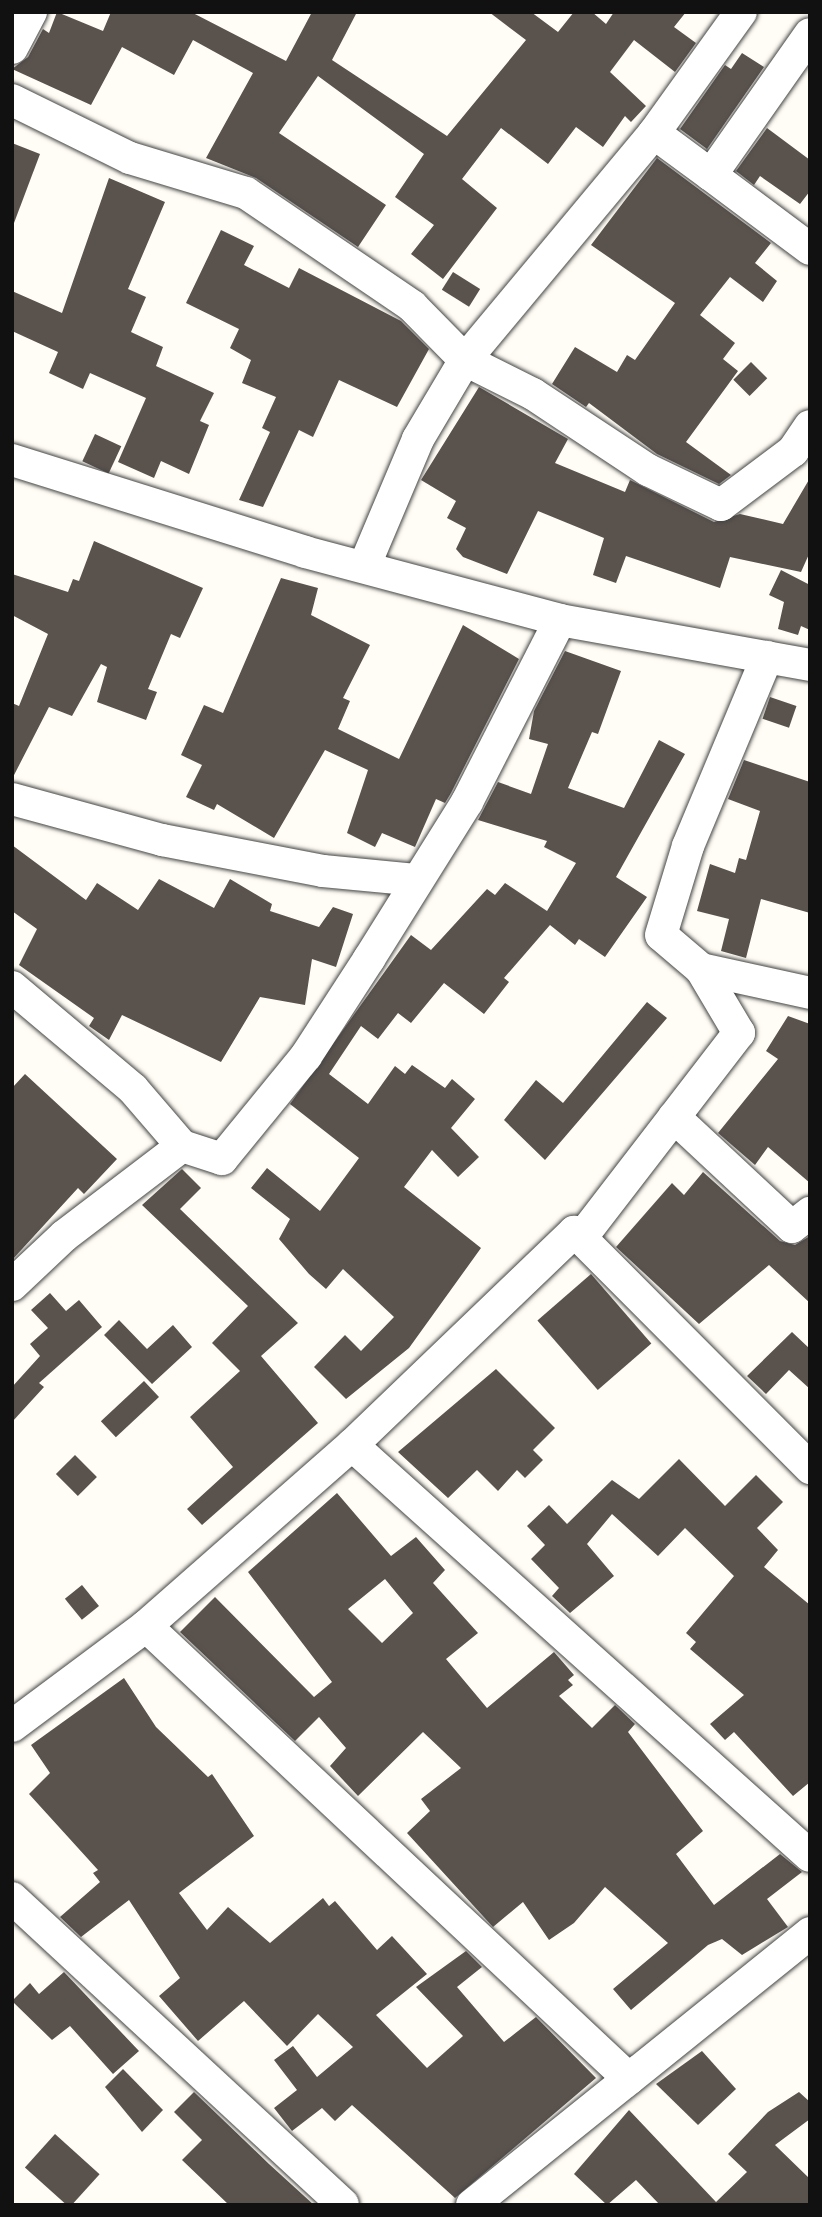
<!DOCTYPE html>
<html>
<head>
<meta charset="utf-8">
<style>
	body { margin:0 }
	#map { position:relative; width:822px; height:2217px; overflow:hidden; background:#fffdf5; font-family:"Libre Baskerville",serif }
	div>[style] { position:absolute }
	.building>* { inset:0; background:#5a524d; transform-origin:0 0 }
	.roads { filter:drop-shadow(0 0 2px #444) drop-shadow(0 0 2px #444) }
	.street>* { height:32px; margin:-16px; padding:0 16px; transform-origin:16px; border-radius:16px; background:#fff }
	span { translate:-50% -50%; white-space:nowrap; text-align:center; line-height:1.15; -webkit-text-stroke:7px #fff; paint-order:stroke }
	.frame { position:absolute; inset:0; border:14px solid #111; pointer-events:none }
</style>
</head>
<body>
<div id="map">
	<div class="building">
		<i style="clip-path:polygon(57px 12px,103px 31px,111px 12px,191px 12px,286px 61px,312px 12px,357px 12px,332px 60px,447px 136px,526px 40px,489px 12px,531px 12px,558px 32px,574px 12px,592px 12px,606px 24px,614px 12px,686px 12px,674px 27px,696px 43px,675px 72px,634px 40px,610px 72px,646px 106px,631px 122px,625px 116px,603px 147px,576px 127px,548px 164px,501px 128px,462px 179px,497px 208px,443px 279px,411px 254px,434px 225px,395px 197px,424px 154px,318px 76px,279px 133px,386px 205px,358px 247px,256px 178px,206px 158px,253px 73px,193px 40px,174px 75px,122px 47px,91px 105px,12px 69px,28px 57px,43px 29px,49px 33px)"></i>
		<i style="clip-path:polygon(742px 53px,764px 67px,707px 149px,680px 129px,725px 65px,731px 69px)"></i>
		<i style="clip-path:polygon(767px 128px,810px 160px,810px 191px,800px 204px,760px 176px,754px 185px,736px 171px)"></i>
		<i style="clip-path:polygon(12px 143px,40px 154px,14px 223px,12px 222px)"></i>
		<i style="clip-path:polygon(657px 158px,771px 243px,755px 263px,777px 281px,763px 302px,730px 277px,700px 315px,735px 343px,723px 359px,738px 371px,686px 442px,731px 475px,719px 484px,657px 454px,589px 403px,586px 407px,552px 384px,575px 347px,617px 372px,627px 355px,635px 360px,675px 303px,591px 245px)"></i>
		<i style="clip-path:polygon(109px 178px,165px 202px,128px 289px,146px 297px,131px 332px,163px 347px,156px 366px,214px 393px,200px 421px,209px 425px,189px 474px,161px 461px,154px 478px,118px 462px,146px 398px,90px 373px,83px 389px,49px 373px,58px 352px,12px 331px,12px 291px,62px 313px)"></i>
		<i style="clip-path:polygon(221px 230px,254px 246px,244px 265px,289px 288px,299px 268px,401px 321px,429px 349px,397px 407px,339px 380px,313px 437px,299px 430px,263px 507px,239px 500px,270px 432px,262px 428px,276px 397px,242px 383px,251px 360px,230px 348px,239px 329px,186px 303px)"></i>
		<i style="left:453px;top:272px;width:32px;height:21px;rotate:32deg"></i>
		<i style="left:751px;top:362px;width:23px;height:25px;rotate:45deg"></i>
		<i style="clip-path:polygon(479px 387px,568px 439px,555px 463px,625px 492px,630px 480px,714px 522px,740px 514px,783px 524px,810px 478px,810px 552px,801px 572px,730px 557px,720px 588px,626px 556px,616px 583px,593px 575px,604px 538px,538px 511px,507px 574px,463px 557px,456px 549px,466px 528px,447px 518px,456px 501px,421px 480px)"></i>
		<i style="left:95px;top:434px;width:29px;height:30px;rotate:25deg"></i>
		<i style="clip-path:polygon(94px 541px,203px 588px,180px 638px,171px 634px,148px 689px,157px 692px,146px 720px,97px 702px,107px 667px,101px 664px,72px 716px,49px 707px,12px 779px,12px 703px,19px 706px,48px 634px,12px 615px,12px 574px,68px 592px,73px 579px,79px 581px)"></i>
		<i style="clip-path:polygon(781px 570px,810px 585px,810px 630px,801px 626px,798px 635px,778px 629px,784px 602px,769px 595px)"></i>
		<i style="clip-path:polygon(281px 578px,318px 588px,311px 615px,370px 645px,343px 698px,350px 701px,338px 729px,399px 759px,463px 625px,519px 659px,451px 793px,445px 803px,436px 799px,415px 847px,382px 833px,375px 847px,347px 833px,368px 770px,325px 750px,274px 838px,217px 804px,214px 810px,186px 797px,202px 765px,181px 755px,204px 705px,223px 713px)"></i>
		<i style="clip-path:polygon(565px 651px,621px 671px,598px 734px,592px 732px,568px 788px,624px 808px,659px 740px,685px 754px,616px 877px,647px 897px,605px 957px,579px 939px,575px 945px,550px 925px,504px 978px,509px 982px,484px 1014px,444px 983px,411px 1023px,398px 1013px,378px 1039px,361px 1026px,329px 1074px,368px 1104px,395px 1066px,405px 1074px,412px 1065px,445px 1088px,452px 1079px,475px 1099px,451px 1128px,479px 1157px,458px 1177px,432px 1150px,404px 1187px,481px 1248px,409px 1348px,346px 1399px,314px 1367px,345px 1335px,361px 1351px,394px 1317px,343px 1269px,326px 1289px,309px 1274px,279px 1239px,290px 1219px,251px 1188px,267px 1168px,320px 1211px,359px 1158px,290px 1104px,411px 935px,431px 950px,487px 889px,495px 895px,505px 883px,547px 911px,576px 863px,544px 847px,547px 841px,478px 820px,498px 782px,531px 794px,548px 744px,529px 739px,534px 711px)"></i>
		<i style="left:770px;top:697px;width:28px;height:23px;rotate:19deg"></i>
		<i style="clip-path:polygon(744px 760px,810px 782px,810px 913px,761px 899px,746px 958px,721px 951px,729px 919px,697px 911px,710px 864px,735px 873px,739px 858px,746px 860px,760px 811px,728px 799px)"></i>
		<i style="clip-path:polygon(12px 845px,86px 900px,97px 883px,138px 910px,159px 879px,214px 908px,230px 879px,272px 904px,270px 911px,319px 927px,333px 907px,353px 914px,336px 967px,312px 959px,305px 1005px,260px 997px,221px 1062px,122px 1015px,109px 1040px,89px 1026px,94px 1018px,19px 965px,37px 929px,12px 911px)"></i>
		<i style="clip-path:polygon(647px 1002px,667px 1018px,545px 1160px,504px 1120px,536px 1080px,563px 1103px)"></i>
		<i style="clip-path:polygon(788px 1016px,810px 1024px,810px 1183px,768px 1147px,755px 1165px,718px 1133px,778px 1059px,766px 1051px)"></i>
		<i style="clip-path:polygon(25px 1074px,117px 1159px,84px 1194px,78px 1188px,12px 1260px,12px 1088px)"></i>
		<i style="clip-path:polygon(182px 1169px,201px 1188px,180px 1209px,298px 1323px,261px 1356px,318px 1423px,202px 1525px,187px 1509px,233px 1467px,190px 1417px,240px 1371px,212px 1343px,248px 1306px,142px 1205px)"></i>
		<i style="clip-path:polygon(703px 1172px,780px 1241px,795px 1245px,810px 1236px,810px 1303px,769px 1265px,699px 1324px,616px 1247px,672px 1183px,684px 1195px)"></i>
		<i style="left:591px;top:1274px;width:92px;height:71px;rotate:49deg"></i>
		<i style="clip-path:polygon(50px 1293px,66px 1311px,79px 1300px,102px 1327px,39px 1383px,44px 1387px,12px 1422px,12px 1387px,40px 1356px,30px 1344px,48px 1328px,31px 1310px)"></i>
		<i style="clip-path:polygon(119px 1320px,147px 1349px,173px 1325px,192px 1347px,152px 1384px,104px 1335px)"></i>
		<i style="clip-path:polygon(792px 1332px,810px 1349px,810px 1389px,789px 1370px,766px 1394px,747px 1376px)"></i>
		<i style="clip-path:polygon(496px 1369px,555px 1428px,533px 1450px,543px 1460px,525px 1478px,517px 1470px,498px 1491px,477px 1470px,448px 1498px,398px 1452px)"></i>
		<i style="left:144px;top:1381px;width:22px;height:59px;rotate:47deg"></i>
		<i style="left:75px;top:1455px;width:31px;height:27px;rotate:45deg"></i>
		<i style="clip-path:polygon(679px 1459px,725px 1506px,756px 1475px,783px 1502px,757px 1528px,778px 1550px,764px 1567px,810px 1605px,810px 1782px,793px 1796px,734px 1732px,725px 1740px,710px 1724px,744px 1695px,690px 1649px,696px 1642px,686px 1633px,734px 1576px,685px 1528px,658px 1556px,612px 1514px,587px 1544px,614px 1576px,570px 1613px,552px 1596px,559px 1588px,531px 1559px,545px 1545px,527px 1526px,549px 1505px,567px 1524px,612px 1480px,639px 1499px)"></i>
		<i style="clip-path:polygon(evenodd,337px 1493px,391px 1556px,416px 1537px,445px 1570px,433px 1583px,478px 1633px,446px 1659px,487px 1708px,554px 1652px,574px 1675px,568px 1680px,573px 1685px,559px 1696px,592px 1728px,615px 1705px,635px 1724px,628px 1732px,703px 1831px,676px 1854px,714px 1905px,780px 1854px,802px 1872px,767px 1899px,788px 1927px,742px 1955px,722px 1939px,708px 1945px,631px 2010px,613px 1989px,668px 1943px,605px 1887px,574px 1923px,549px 1940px,523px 1902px,493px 1927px,407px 1833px,430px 1811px,421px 1799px,461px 1768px,423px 1732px,358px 1796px,330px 1766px,346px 1748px,319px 1717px,295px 1741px,180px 1632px,215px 1597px,314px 1697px,332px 1682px,248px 1572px,337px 1493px,385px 1579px,413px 1613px,382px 1643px,348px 1609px,385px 1579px)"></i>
		<i style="left:82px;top:1585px;width:27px;height:22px;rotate:51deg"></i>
		<i style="clip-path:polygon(124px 1678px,156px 1727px,208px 1777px,212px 1774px,254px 1836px,179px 1893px,207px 1930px,228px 1907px,270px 1943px,323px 1898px,329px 1906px,335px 1901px,377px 1950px,392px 1936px,427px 1974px,376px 2015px,427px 2068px,463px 2036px,416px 1987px,466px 1951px,482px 1967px,457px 1987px,504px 2042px,536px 2017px,596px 2078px,455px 2198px,352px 2105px,335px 2121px,322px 2108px,292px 2131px,274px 2108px,297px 2090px,274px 2060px,293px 2046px,317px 2077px,353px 2047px,318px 2014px,287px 2046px,244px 2001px,198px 2041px,159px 1996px,180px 1978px,129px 1900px,81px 1937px,60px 1917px,100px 1882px,93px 1873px,98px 1870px,29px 1794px,50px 1773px,31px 1745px)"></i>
		<i style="clip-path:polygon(64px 1972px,139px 2051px,113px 2074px,70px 2026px,52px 2040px,12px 2001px,30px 1983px,39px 1994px)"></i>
		<i style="clip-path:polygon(702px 2051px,736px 2089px,698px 2125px,656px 2084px)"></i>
		<i style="clip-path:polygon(123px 2069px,163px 2110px,142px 2132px,105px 2087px)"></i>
		<i style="clip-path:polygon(194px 2092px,269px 2164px,314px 2205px,229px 2205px,182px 2160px,202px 2140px,174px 2112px)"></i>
		<i style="clip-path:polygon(799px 2092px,810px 2102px,810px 2119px,775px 2145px,810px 2179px,810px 2205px,660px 2205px,636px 2180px,607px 2205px,574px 2174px,629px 2110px,716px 2202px,747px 2172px,728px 2154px,768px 2112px)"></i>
		<i style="left:55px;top:2134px;width:60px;height:45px;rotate:42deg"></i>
	</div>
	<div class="roads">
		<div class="street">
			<i style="left:12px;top:48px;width:41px;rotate:-62.2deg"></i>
			<i style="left:12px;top:100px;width:131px;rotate:26.2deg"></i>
			<i style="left:130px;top:158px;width:121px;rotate:16.8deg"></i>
			<i style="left:246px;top:193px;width:201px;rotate:34.2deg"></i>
			<i style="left:412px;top:306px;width:76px;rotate:45.5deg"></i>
			<i style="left:465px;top:360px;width:76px;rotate:26.6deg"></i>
			<i style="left:533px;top:394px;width:138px;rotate:33.5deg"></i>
			<i style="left:648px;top:470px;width:81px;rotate:25.6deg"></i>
			<i style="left:721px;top:505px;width:90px;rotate:-36.9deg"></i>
			<i style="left:793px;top:451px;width:30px;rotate:-56deg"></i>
			<i style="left:654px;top:133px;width:71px;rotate:36.4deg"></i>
			<i style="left:711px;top:175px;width:172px;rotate:-54.9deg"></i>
			<i style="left:711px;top:175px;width:124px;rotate:36.8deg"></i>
			<i style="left:12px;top:460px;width:307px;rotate:17.4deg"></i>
			<i style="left:305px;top:552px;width:264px;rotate:14.9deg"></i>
			<i style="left:560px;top:620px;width:254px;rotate:10.2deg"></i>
			<i style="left:364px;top:567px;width:139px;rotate:-67.1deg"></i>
			<i style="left:418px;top:439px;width:92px;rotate:-59.3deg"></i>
			<i style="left:465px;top:360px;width:295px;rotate:-50.2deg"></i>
			<i style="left:654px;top:133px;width:149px;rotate:-54.3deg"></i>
			<i style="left:12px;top:799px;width:156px;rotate:15.3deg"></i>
			<i style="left:162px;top:840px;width:164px;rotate:10.9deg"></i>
			<i style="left:323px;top:871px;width:93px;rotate:5.5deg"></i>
			<i style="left:701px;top:969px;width:112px;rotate:12.4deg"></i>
			<i style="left:12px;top:987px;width:158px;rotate:40.1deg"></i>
			<i style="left:133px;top:1089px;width:75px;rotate:49.3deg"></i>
			<i style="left:674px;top:1117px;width:161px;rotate:43deg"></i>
			<i style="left:792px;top:1227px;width:23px;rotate:-38deg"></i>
			<i style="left:581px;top:1238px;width:325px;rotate:45.1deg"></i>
			<i style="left:12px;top:1285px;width:71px;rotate:-43.3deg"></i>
			<i style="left:64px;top:1236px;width:148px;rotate:-37.3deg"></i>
			<i style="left:182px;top:1146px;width:42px;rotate:18deg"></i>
			<i style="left:222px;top:1159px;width:133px;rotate:-50.8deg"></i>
			<i style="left:306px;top:1056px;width:116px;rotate:-57deg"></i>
			<i style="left:369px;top:959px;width:185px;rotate:-58deg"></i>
			<i style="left:467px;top:802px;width:204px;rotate:-62.9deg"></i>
			<i style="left:352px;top:1445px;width:615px;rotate:41.9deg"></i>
			<i style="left:146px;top:1626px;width:662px;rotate:43.16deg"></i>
			<i style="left:12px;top:1726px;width:167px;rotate:-36.7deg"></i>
			<i style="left:146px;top:1626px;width:274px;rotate:-41.3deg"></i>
			<i style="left:352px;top:1445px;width:308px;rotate:-43.8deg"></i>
			<i style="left:574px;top:1232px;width:9px;rotate:41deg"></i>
			<i style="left:581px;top:1238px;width:259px;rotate:-52.4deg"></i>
			<i style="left:739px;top:1033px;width:74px;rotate:-120.7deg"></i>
			<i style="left:701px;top:969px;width:52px;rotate:-139.6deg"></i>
			<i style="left:661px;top:935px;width:93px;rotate:-73.1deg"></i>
			<i style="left:688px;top:846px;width:205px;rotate:-67.3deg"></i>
			<i style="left:12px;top:1898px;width:451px;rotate:42.8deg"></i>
			<i style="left:472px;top:2205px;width:434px;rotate:-38.8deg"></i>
		</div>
	</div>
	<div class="frame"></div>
</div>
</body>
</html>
